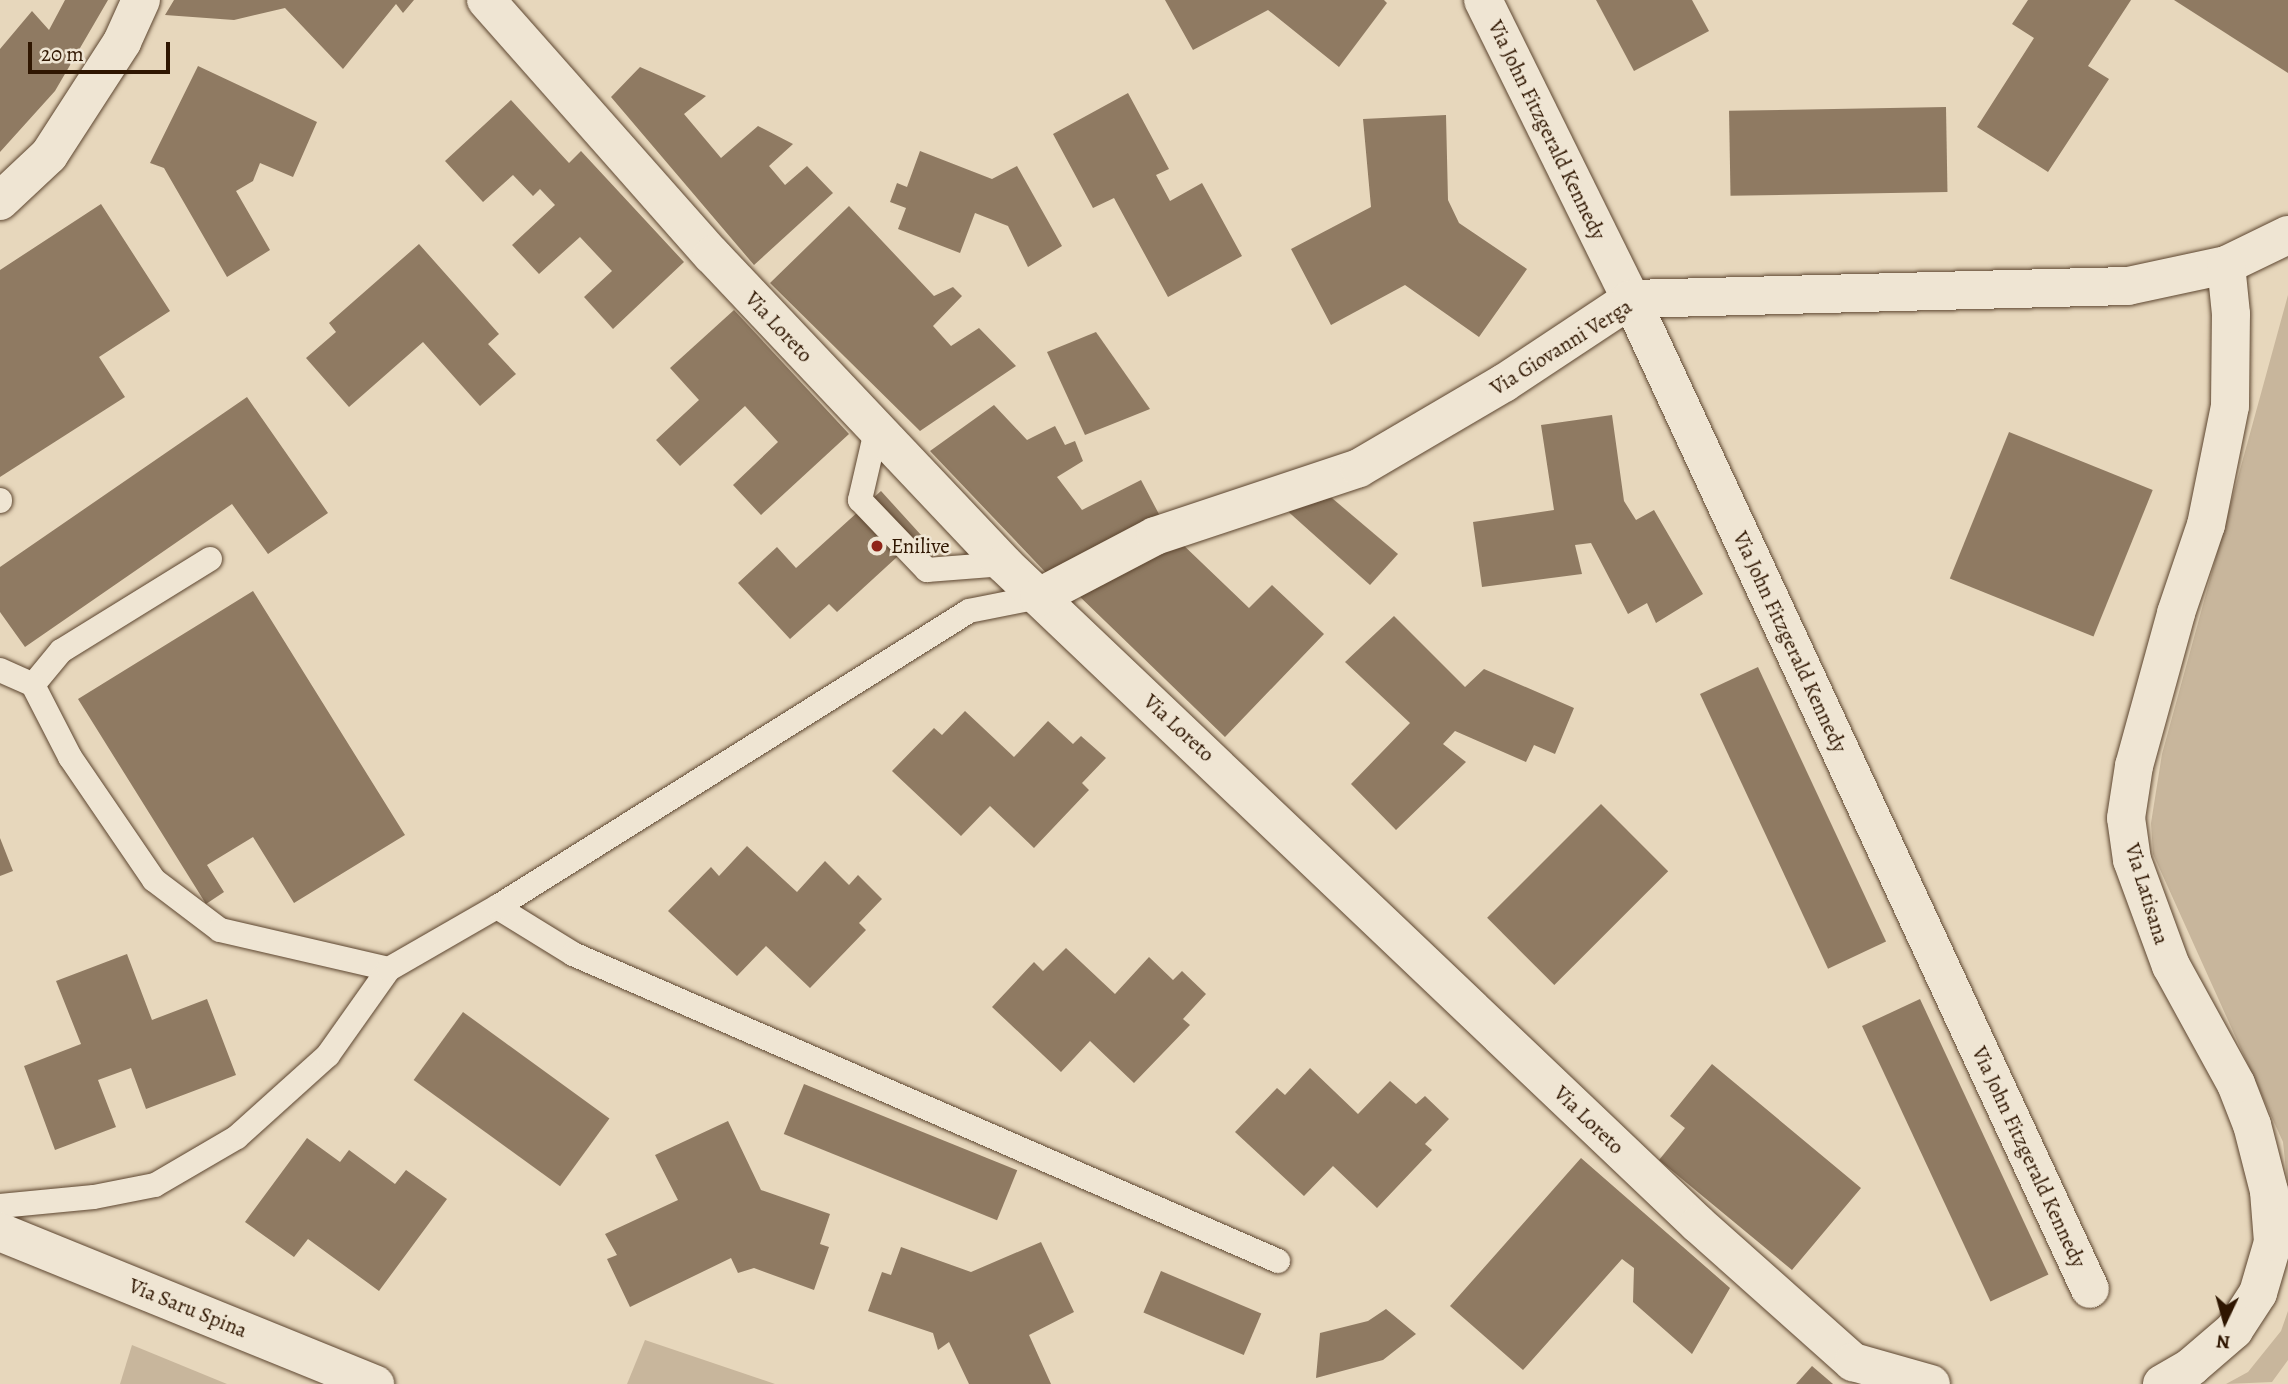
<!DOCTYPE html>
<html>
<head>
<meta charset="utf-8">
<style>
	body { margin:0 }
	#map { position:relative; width:2288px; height:1384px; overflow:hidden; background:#e7d7bc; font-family:Alegreya,serif }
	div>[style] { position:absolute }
	.green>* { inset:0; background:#c8b69c }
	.building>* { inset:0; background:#8f7a62; transform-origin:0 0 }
	.roads { filter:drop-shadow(0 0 2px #5d4630) drop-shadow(0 0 2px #5d4630) }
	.lane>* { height:24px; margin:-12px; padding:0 12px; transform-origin:12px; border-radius:12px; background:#efe5d3 }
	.street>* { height:38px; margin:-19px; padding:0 19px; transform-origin:19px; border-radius:19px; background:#efe5d3 }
	.secondary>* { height:38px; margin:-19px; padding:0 19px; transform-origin:19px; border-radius:19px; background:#efe5d3 }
	.dots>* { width:19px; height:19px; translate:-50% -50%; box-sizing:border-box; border:4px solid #efe5d3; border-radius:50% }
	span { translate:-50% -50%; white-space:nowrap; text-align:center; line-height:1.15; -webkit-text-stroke:5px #efe5d3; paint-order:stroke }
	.street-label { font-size:21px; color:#2f1601 }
	.poi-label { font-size:21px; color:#2f1601 }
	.left { translate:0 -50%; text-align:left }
	.north { position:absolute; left:2190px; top:1286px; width:70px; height:70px; -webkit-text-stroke:5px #efe5d3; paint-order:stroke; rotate:185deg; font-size:19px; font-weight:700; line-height:28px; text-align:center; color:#2f1601 }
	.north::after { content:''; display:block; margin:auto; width:24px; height:32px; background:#2f1601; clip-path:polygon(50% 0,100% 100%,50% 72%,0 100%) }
	.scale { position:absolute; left:28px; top:42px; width:142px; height:32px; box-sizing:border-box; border:4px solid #2f1601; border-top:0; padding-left:9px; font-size:21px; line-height:24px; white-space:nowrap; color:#2f1601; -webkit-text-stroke:5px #efe5d3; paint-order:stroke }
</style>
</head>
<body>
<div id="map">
	<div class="green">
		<i style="clip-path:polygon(2288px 295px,2288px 1189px,2283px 1142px,2153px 854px,2151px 823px,2162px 754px)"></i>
		<i style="clip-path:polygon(2288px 1311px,2288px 1360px,2272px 1382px,2226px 1384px,2248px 1372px,2281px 1331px)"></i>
		<i style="clip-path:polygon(645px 1340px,775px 1384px,627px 1384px)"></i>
		<i style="clip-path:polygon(132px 1345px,227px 1384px,120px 1384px)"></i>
	</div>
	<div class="building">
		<i style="clip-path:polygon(65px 0,108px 0,55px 91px,0 152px,0 49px,32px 11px,49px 30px)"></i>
		<i style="clip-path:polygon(174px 0,414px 0,403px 13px,396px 4px,343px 69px,285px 8px,234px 20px,165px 15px)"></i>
		<i style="clip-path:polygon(1165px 0,1384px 0,1387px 3px,1339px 67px,1268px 10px,1193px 50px)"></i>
		<i style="clip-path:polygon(1596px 0,1692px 0,1709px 31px,1634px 71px)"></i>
		<i style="clip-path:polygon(2028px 0,2131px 0,2088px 66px,2109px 79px,2048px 172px,1977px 127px,2034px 38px,2012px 24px)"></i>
		<i style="clip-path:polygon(2174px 0,2288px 0,2288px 73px)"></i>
		<i style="clip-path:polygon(198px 66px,317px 122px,293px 177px,260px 163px,253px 181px,236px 191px,270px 250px,227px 277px,164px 168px,150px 163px)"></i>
		<i style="clip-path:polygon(640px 67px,706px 96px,684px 114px,721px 158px,758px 126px,793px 144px,769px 166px,785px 185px,807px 166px,833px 193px,754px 265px,611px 97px)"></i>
		<i style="clip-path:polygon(1128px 93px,1169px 169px,1156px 175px,1170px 201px,1202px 183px,1242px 256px,1168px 297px,1114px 198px,1093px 208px,1053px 134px)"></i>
		<i style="clip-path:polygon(511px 100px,569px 163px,581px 151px,684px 262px,613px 329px,584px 297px,612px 271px,580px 237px,539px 274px,512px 245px,555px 205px,540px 189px,533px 196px,513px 175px,483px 202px,445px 161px)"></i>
		<i style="left:1946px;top:107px;width:85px;height:217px;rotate:89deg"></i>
		<i style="clip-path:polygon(1446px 115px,1448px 200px,1459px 223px,1527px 269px,1479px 337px,1405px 285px,1331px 325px,1291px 249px,1371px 207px,1363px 119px)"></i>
		<i style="clip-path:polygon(920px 151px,992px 179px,1017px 166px,1062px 246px,1028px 267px,1008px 226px,975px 213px,960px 253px,898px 229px,906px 208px,890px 202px,897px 183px,907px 187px)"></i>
		<i style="clip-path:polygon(101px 204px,170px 311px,99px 357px,125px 397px,0 477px,0 270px)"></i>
		<i style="clip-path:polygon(849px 206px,934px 296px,953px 287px,962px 296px,933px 326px,951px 346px,979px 328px,1016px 366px,920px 431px,770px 283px)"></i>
		<i style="clip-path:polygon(419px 244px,499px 334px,488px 344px,516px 374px,480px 406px,423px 342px,349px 407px,306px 358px,336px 332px,329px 323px)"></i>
		<i style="clip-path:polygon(734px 310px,849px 434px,761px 515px,733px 485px,778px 442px,745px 406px,680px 466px,656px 440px,699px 400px,670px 368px)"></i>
		<i style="clip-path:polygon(1096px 332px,1150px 409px,1085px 435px,1047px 352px)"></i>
		<i style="clip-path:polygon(247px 397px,328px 513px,268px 554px,232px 504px,25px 647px,0 612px,0 567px)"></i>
		<i style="clip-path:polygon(994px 405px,1027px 440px,1055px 426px,1065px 445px,1075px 441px,1083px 461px,1057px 477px,1082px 510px,1141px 480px,1161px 518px,1051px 578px,930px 451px)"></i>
		<i style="clip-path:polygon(1612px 415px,1624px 501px,1636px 520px,1654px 510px,1703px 594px,1656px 623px,1647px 603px,1628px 614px,1591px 543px,1575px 545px,1582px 574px,1482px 587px,1473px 522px,1554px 510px,1541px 425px)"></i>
		<i style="left:2009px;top:432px;width:155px;height:158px;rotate:22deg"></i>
		<i style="clip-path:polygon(881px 491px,921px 535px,837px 612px,829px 604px,790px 639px,738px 583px,777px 547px,796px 568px)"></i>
		<i style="clip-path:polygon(1326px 493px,1398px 554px,1370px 585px,1283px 507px)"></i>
		<i style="clip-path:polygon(1178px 540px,1249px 608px,1272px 585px,1324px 634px,1225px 737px,1076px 593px)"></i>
		<i style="clip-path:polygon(253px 591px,405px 835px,294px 903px,253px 837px,207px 865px,224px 892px,206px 904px,78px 699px)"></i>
		<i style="clip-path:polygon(1394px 616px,1465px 687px,1484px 669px,1574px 708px,1555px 754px,1534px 745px,1526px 762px,1455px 731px,1443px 744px,1466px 762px,1396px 830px,1351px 784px,1410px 723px,1345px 662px)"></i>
		<i style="left:1758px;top:667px;width:303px;height:64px;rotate:65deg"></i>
		<i style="clip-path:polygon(965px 711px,1014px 757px,1048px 721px,1073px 744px,1081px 736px,1106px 758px,1082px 783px,1089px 790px,1034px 848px,990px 806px,961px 836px,892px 771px,934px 728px,942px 735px)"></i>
		<i style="left:1601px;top:804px;width:95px;height:161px;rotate:45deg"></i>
		<i style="clip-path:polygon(0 838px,13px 871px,0 876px)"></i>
		<i style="clip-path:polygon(747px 846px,797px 892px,825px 861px,849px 885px,858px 875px,882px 899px,859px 923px,866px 930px,810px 988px,766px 946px,737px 976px,668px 911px,711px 867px,719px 876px)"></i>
		<i style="clip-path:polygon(1066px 948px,1115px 994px,1149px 957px,1173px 980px,1182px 971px,1206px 994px,1183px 1019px,1190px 1025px,1134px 1083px,1090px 1041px,1061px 1072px,992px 1007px,1034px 962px,1043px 971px)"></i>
		<i style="clip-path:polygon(127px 954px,152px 1020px,207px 999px,236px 1075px,146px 1109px,131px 1068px,98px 1080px,116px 1127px,55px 1150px,24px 1066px,81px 1044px,56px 981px)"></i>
		<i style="left:1920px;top:999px;width:304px;height:64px;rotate:65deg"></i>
		<i style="left:463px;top:1012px;width:181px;height:84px;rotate:36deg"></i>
		<i style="clip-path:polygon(1712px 1064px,1861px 1188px,1792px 1270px,1659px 1160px,1685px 1128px,1670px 1116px)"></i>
		<i style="clip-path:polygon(1310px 1068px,1358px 1114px,1390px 1081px,1416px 1104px,1425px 1096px,1449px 1119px,1425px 1144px,1432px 1150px,1377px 1208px,1333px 1166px,1304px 1196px,1235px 1132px,1277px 1088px,1285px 1095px)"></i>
		<i style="left:804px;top:1084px;width:230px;height:54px;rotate:22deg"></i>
		<i style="clip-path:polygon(728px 1121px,761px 1190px,830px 1214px,820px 1244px,829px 1247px,814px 1290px,754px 1268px,738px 1273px,731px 1258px,630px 1307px,607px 1259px,617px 1255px,605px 1234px,678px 1200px,655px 1155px)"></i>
		<i style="clip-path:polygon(307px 1138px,340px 1162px,349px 1150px,395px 1184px,406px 1170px,447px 1199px,379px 1291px,308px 1239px,294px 1257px,245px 1222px)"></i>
		<i style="clip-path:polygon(1581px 1158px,1730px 1288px,1692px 1354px,1633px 1302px,1634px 1268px,1622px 1259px,1523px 1370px,1450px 1306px)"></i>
		<i style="clip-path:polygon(1041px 1242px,1074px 1312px,1029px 1335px,1051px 1384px,969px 1384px,949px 1342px,938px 1350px,933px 1333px,868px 1311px,882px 1272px,891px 1275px,901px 1247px,971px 1272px)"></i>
		<i style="left:1161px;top:1271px;width:109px;height:45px;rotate:23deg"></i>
		<i style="clip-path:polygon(1386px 1309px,1416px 1334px,1383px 1360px,1316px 1378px,1320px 1333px,1368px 1321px)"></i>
		<i style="clip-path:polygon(1812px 1366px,1833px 1384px,1796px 1384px)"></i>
	</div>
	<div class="roads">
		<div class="lane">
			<i style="left:876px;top:431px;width:71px;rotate:103.1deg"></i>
			<i style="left:860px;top:500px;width:97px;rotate:46.3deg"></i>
			<i style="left:927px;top:570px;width:77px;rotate:-4.5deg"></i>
			<i style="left:0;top:501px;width:1px;rotate:-90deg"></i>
			<i style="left:210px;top:559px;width:175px;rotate:148.3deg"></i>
			<i style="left:61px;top:651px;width:44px;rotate:129.5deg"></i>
			<i style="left:33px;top:685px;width:81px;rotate:62.8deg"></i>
			<i style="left:70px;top:757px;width:149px;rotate:55.7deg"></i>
			<i style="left:154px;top:880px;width:83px;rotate:37.1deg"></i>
			<i style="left:220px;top:930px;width:173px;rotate:13deg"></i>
			<i style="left:0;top:670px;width:36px;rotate:24deg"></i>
			<i style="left:497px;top:907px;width:89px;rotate:31.7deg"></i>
			<i style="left:573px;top:954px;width:769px;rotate:23.53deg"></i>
			<i style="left:0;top:1206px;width:94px;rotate:-5.5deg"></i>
			<i style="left:94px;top:1197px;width:62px;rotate:-11.1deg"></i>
			<i style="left:155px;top:1185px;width:95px;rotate:-30.3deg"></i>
			<i style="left:237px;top:1137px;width:122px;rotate:-42deg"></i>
			<i style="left:328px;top:1055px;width:105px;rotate:-54.7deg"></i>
			<i style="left:389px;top:969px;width:125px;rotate:-29.9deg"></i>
			<i style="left:497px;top:907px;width:557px;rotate:-32.09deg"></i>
			<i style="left:969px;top:611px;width:71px;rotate:-11.3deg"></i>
		</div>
		<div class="street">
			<i style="left:486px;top:0;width:341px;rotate:48.5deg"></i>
			<i style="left:712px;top:255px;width:425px;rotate:46.6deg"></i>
			<i style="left:1004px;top:564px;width:958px;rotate:43.56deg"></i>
			<i style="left:1698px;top:1224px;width:208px;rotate:41.7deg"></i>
			<i style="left:1853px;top:1362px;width:81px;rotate:15.8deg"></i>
			<i style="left:1483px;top:0;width:334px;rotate:63.7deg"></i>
			<i style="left:1631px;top:299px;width:1091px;rotate:65.13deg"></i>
			<i style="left:1039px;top:597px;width:131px;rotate:-27.7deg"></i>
			<i style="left:1155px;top:536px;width:215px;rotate:-18.4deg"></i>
			<i style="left:1359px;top:468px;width:168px;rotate:-30.4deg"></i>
			<i style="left:1504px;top:383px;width:152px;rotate:-33.5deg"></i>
			<i style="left:1631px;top:299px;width:497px;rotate:-1.5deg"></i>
			<i style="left:2128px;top:286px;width:100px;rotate:-12.1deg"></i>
			<i style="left:2226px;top:265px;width:69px;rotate:-25.8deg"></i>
			<i style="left:0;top:1232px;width:405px;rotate:22.1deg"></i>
			<i style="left:2162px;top:1384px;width:34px;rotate:-30deg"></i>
			<i style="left:2191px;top:1367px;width:57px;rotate:-40.7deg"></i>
			<i style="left:2234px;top:1330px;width:44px;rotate:-57deg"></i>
			<i style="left:2258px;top:1293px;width:53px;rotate:-73.6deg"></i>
			<i style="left:2273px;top:1242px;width:51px;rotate:-94.5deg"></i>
			<i style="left:2269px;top:1191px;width:68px;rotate:-104.4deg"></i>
			<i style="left:2252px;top:1125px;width:44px;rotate:-111.3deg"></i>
			<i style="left:2236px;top:1084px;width:135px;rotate:-118.8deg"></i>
			<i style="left:2171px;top:966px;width:113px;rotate:-110.2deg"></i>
			<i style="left:2132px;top:860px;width:42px;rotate:-98.1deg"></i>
			<i style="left:2126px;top:818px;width:53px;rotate:-81.3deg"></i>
			<i style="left:2134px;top:766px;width:159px;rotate:-74.6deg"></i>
			<i style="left:2176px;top:613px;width:93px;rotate:-71.2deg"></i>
			<i style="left:2206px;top:525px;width:121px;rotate:-78.6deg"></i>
			<i style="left:2230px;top:406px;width:92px;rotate:-89.4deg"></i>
			<i style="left:2231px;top:314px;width:49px;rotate:-95.8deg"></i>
		</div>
		<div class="secondary">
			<i style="left:0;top:201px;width:67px;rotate:-43.2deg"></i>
			<i style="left:49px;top:155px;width:135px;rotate:-57.1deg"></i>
			<i style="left:122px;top:42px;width:46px;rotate:-65.7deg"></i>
		</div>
	</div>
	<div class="dots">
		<i style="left:877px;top:546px;background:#8f2418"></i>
	</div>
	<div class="street-label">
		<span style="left:1547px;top:130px;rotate:64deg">Via John Fitzgerald Kennedy</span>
		<span style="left:779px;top:327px;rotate:47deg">Via Loreto</span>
		<span style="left:1561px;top:347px;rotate:-32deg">Via Giovanni Verga</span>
		<span style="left:1790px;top:642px;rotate:65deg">Via John Fitzgerald Kennedy</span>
		<span style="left:1179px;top:728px;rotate:43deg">Via Loreto</span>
		<span style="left:2147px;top:894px;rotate:73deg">Via Latisana</span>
		<span style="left:1589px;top:1120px;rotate:44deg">Via Loreto</span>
		<span style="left:2029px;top:1157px;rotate:65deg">Via John Fitzgerald Kennedy</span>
		<span style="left:188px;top:1308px;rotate:22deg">Via Saru Spina</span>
	</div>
	<div class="poi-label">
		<span class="left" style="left:891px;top:546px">Enilive</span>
	</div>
	<div class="north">N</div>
	<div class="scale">20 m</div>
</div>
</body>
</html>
